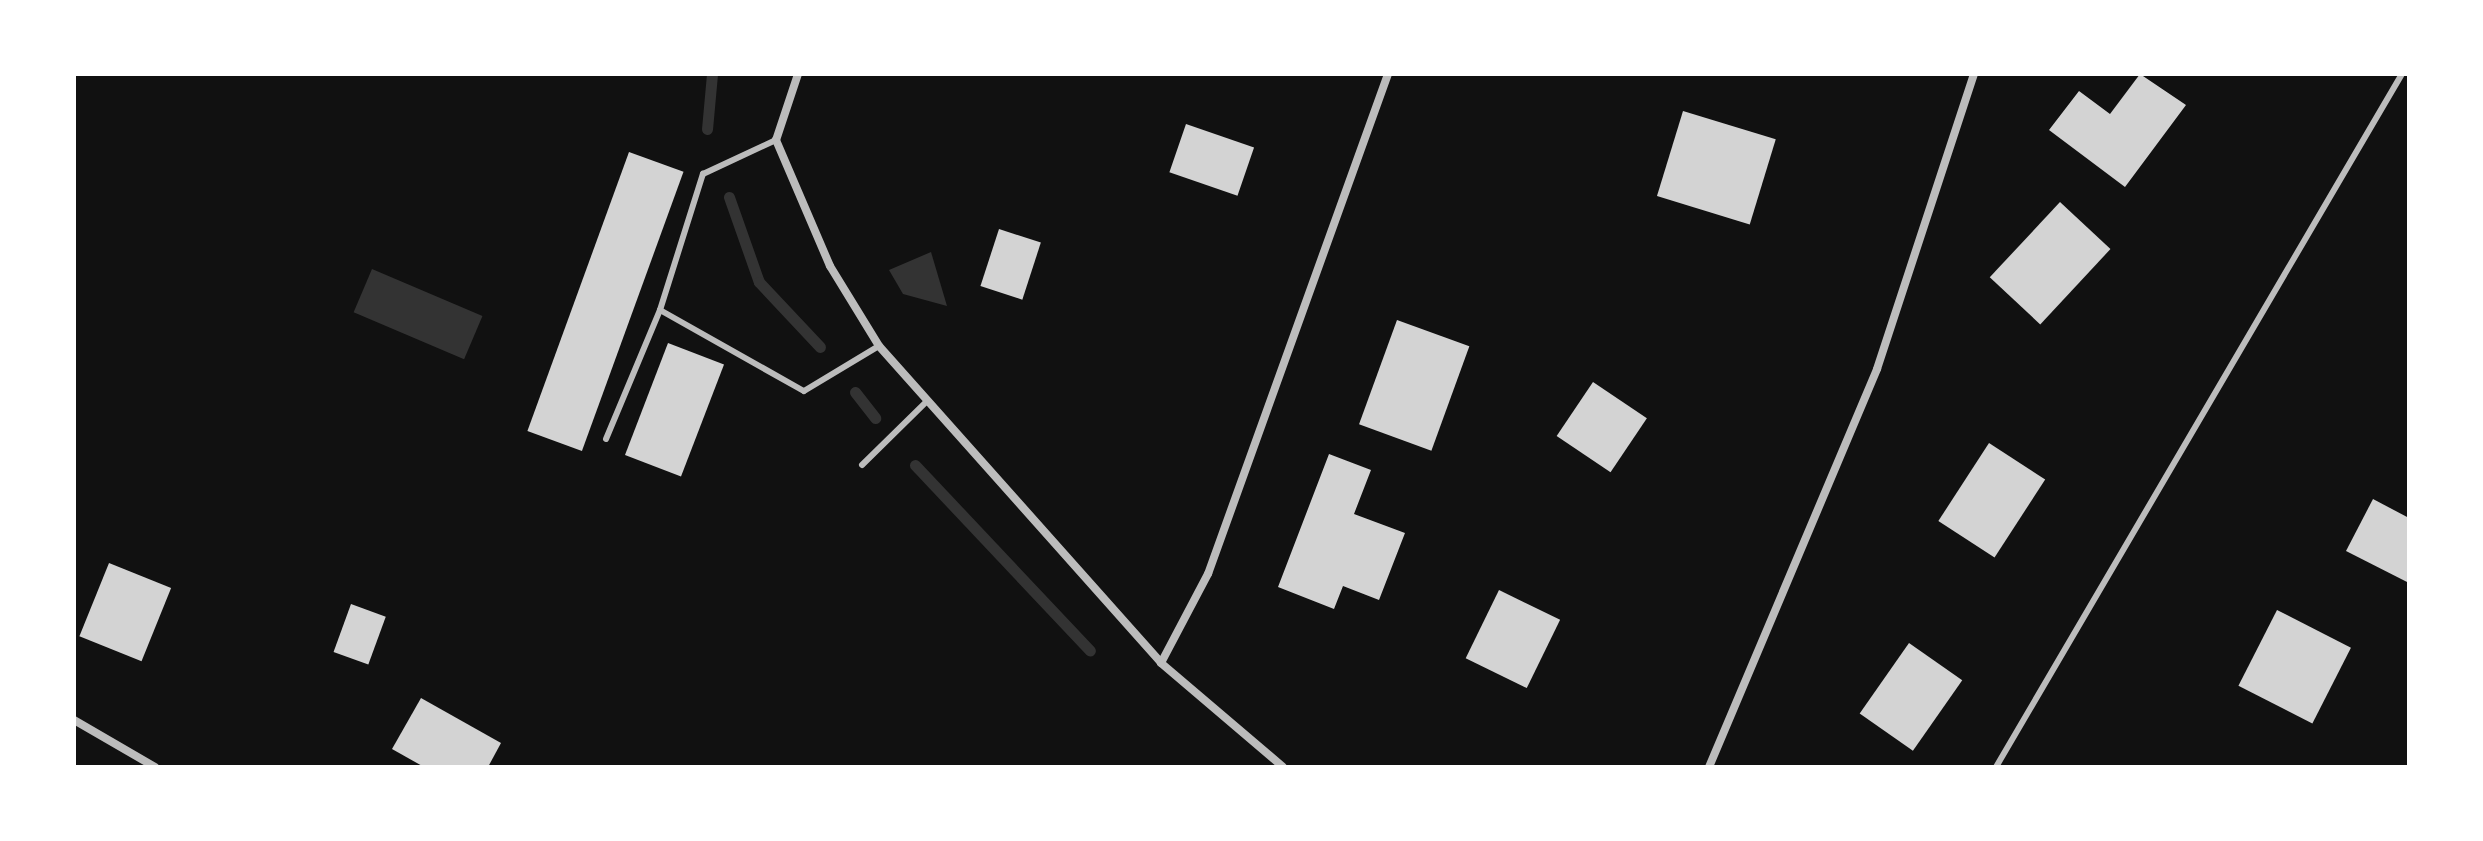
<!DOCTYPE html>
<html>
<head>
<meta charset="utf-8">
<style>
	body { margin:0 }
	#map { position:relative; width:2483px; height:841px; overflow:hidden; background:#111; font-family:"PT Sans",sans-serif }
	div>[style] { position:absolute }
	.water>* { inset:0; background:#333; transform-origin:0 0 }
	.stream>* { height:11px; margin:-5.5px; padding:0 5.5px; transform-origin:5.5px; border-radius:5.5px; background:#333 }
	.building>* { inset:0; background:#d3d3d3; transform-origin:0 0 }
	.service>* { height:6px; margin:-3px; padding:0 3px; transform-origin:3px; border-radius:3px; background:#bcbcbc }
	.minor>* { height:8px; margin:-4px; padding:0 4px; transform-origin:4px; border-radius:4px; background:#bcbcbc }
	span { translate:-50% -50%; white-space:nowrap; text-align:center; line-height:1.15; -webkit-text-stroke:6px #fff; paint-order:stroke }
	.frame { position:absolute; inset:0; border:76px solid #fff; pointer-events:none }
</style>
</head>
<body>
<div id="map">
	<div class="water">
		<i style="clip-path:polygon(931px 252px,947px 306px,903px 294px,889px 270px)"></i>
		<i style="left:372px;top:269px;width:120px;height:47px;rotate:23deg"></i>
	</div>
	<div class="stream">
		<i style="left:707px;top:129px;width:55px;rotate:-84.8deg"></i>
		<i style="left:729px;top:197px;width:90px;rotate:70.6deg"></i>
		<i style="left:759px;top:282px;width:89px;rotate:46.8deg"></i>
		<i style="left:855px;top:392px;width:33px;rotate:52deg"></i>
		<i style="left:915px;top:465px;width:255px;rotate:46.7deg"></i>
	</div>
	<div class="building">
		<i style="clip-path:polygon(2140px 74px,2186px 105px,2125px 187px,2049px 130px,2079px 91px,2110px 114px)"></i>
		<i style="left:1683px;top:111px;width:97px;height:89px;rotate:17deg"></i>
		<i style="left:1186px;top:124px;width:72px;height:51px;rotate:19deg"></i>
		<i style="left:629px;top:152px;width:58px;height:297px;rotate:20deg"></i>
		<i style="left:2060px;top:202px;width:69px;height:103px;rotate:43deg"></i>
		<i style="left:999px;top:229px;width:44px;height:60px;rotate:18deg"></i>
		<i style="left:1397px;top:320px;width:77px;height:111px;rotate:20deg"></i>
		<i style="left:668px;top:343px;width:60px;height:120px;rotate:21deg"></i>
		<i style="left:1593px;top:382px;width:65px;height:65px;rotate:34deg"></i>
		<i style="left:1989px;top:443px;width:67px;height:93px;rotate:33deg"></i>
		<i style="clip-path:polygon(1329px 454px,1371px 470px,1354px 514px,1405px 533px,1379px 600px,1343px 586px,1334px 609px,1278px 587px)"></i>
		<i style="clip-path:polygon(2373px 499px,2409px 518px,2409px 583px,2346px 551px)"></i>
		<i style="left:109px;top:563px;width:67px;height:79px;rotate:22deg"></i>
		<i style="left:1499px;top:590px;width:68px;height:76px;rotate:26deg"></i>
		<i style="left:351px;top:604px;width:37px;height:51px;rotate:20deg"></i>
		<i style="left:2277px;top:610px;width:83px;height:85px;rotate:27deg"></i>
		<i style="left:1909px;top:643px;width:65px;height:86px;rotate:35deg"></i>
		<i style="clip-path:polygon(421px 698px,501px 743px,488px 767px,424px 767px,392px 749px)"></i>
	</div>
	<div class="service">
		<i style="left:660px;top:310px;width:165px;rotate:29.4deg"></i>
		<i style="left:804px;top:391px;width:87px;rotate:-31deg"></i>
		<i style="left:606px;top:439px;width:140px;rotate:-67.3deg"></i>
		<i style="left:660px;top:310px;width:143px;rotate:-72.5deg"></i>
		<i style="left:703px;top:174px;width:81px;rotate:-25deg"></i>
		<i style="left:862px;top:465px;width:90px;rotate:-44.5deg"></i>
		<i style="left:1996px;top:767px;width:803px;rotate:-59.64deg"></i>
	</div>
	<div class="minor">
		<i style="left:798px;top:74px;width:70px;rotate:108.4deg"></i>
		<i style="left:776px;top:140px;width:137px;rotate:66.8deg"></i>
		<i style="left:830px;top:266px;width:94px;rotate:58.5deg"></i>
		<i style="left:879px;top:346px;width:424px;rotate:48.3deg"></i>
		<i style="left:1161px;top:663px;width:160px;rotate:40.4deg"></i>
		<i style="left:1161px;top:663px;width:101px;rotate:-62.2deg"></i>
		<i style="left:1208px;top:574px;width:531px;rotate:-70.2deg"></i>
		<i style="left:74px;top:720px;width:94px;rotate:30.1deg"></i>
		<i style="left:1709px;top:767px;width:432px;rotate:-67.1deg"></i>
		<i style="left:1877px;top:369px;width:311px;rotate:-71.8deg"></i>
	</div>
	<div class="frame"></div>
</div>
</body>
</html>
